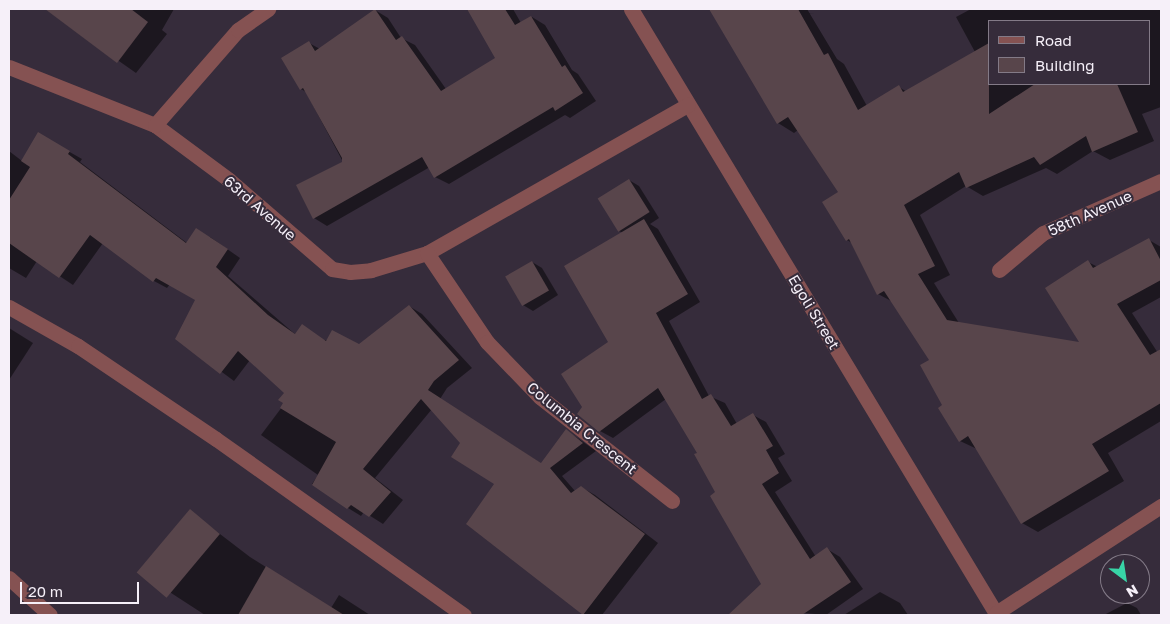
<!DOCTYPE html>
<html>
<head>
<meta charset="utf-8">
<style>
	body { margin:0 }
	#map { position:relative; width:1170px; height:624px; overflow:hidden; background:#362c3b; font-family:"Golos Text",sans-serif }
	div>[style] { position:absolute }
	.shadow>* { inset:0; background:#0007 }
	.building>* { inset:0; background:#58454b; transform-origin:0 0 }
	.minor>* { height:15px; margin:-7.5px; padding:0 7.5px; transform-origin:7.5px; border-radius:7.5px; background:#855252 }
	span { translate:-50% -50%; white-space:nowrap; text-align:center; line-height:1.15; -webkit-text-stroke:4px #362c3b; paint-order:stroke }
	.street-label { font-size:15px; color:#f6f0f9 }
	.frame { position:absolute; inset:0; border:10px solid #f6f0f9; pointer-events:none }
	.legend { position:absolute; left:988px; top:20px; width:162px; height:65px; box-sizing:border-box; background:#362c3b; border:1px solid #837a87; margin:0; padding:6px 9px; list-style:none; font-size:15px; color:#f6f0f9 }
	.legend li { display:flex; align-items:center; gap:10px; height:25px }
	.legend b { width:25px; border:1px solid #837a87 }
	.north { position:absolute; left:1100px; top:554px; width:50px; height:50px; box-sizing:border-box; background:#362c3b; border:1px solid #837a87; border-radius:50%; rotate:149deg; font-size:14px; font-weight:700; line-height:20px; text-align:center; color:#f6f0f9 }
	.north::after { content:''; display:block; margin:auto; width:18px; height:22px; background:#38d4a6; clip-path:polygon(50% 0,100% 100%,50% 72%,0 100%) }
	.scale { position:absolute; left:20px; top:582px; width:119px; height:22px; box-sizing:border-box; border:2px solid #f6f0f9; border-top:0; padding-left:6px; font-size:15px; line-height:18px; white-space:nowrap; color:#f6f0f9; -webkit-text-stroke:4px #362c3b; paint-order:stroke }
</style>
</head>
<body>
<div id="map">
	<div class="shadow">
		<i style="clip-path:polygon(82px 9px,174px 9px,162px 30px,167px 34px,136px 73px,69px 26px)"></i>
		<i style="clip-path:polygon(468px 9px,513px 9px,521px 23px,532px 17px,545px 25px,572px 70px,578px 74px,596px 101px,570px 118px,565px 115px,449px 184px,435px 177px,430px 167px,327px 226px,314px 218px,343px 162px,306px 92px,301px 89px,309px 43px,320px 49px,375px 10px,388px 18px,401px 38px,415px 45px,446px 89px,497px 58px)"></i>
		<i style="clip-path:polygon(evenodd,710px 9px,807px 9px,837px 59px,844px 64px,867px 106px,899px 87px,907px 92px,975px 52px,956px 17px,971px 9px,1161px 9px,1161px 107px,1142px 114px,1154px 141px,1110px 160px,1093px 151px,1057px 174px,1046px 168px,983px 196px,966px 186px,920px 215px,950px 275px,934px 283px,959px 323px,1082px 344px,1088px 262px,1098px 267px,1149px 240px,1161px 247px,1161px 297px,1132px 313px,1158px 353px,1161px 351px,1161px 421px,1108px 453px,1124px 481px,1038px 532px,1022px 523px,977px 449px,960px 441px,944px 405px,930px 360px,893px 302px,878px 294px,852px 243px,847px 240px,840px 192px,798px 130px,794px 133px,778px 123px,710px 9px,989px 21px,1149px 21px,1149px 84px,989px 84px,989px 21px)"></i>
		<i style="clip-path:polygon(38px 134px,82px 159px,80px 162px,187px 243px,210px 237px,240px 258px,228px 276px,296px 335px,359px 346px,409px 306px,422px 314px,472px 368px,447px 388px,440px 399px,542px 464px,566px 431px,579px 439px,596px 451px,562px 476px,575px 491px,581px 487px,595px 495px,658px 543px,602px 615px,584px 614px,467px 523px,496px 484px,432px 409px,375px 478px,403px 500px,383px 524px,364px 512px,361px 516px,348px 508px,312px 484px,318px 475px,261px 435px,285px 403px,285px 392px,250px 360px,234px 381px,176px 338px,197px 300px,170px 284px,167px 288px,154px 281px,103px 243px,73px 285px,37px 261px,26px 278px,9px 268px,9px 151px,22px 161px)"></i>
		<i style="clip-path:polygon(629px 180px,639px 186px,659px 218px,650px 224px,658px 229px,700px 302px,669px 321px,709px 396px,725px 403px,737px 424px,753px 415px,766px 422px,785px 454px,778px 458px,792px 481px,775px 492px,816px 557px,827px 549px,840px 557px,863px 589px,826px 615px,804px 613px,717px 493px,698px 453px,666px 399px,613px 438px,600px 431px,584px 407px,610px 342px,623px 233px,619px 231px)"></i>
		<i style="clip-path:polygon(532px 262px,542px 268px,558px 295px,533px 311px,523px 305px)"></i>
		<i style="clip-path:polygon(9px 328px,33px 343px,9px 380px)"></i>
		<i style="clip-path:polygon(190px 511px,250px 557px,331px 608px,339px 595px,370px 615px,205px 615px,148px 578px)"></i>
		<i style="clip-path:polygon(880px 592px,900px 603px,908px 615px,844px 615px)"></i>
		<i style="clip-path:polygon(1127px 603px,1137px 608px,1141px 615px,1104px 615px)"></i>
	</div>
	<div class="building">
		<i style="clip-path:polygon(45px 9px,131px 9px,148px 22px,117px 63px)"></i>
		<i style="clip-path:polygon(375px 9px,396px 40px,402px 36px,441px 91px,495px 58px,467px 9px,505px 9px,515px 25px,531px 16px,562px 67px,565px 65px,583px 93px,555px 111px,553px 107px,434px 178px,422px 157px,313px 219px,296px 185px,342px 162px,342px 158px,303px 88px,300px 90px,281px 58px,309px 41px,315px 51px)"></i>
		<i style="clip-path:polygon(709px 9px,798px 9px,824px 55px,828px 53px,858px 110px,899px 85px,903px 92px,989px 43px,989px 114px,1035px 84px,1117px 84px,1138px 132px,1092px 152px,1086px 136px,1040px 165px,1034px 157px,966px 188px,959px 172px,904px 205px,935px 266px,918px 274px,947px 320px,1079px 342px,1045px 288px,1088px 260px,1093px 268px,1149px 238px,1161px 261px,1161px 280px,1117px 304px,1150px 355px,1161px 349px,1161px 403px,1092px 444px,1109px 471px,1021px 524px,968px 436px,959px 442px,938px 408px,942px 405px,920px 365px,929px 360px,884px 291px,877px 295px,849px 239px,846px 241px,822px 202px,838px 192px,788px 117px,777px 124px)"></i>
		<i style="clip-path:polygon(38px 132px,70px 151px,68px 154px,186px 243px,196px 228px,228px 249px,216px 267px,268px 315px,295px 334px,302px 324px,326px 341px,332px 330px,359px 344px,409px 305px,459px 360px,434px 381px,428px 390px,541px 463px,566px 429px,583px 443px,550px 468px,571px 493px,581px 486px,645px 534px,583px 615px,466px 524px,494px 484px,451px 457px,460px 443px,421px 399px,363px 469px,391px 492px,369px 517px,351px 505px,347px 509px,312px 485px,336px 442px,280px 408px,283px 403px,278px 400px,284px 393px,238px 351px,220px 374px,175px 339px,195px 300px,156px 278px,153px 282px,90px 235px,59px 278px,9px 243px,9px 200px,30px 167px,21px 161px)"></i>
		<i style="left:629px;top:179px;width:39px;height:37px;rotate:58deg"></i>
		<i style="clip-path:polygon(644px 219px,688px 294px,656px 313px,702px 399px,711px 394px,731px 426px,753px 413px,773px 446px,766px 450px,779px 473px,762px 484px,810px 559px,827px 547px,851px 582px,802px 615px,728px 615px,761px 584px,710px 496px,715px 492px,694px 454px,697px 453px,658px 388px,599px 432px,577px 414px,582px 407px,561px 374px,608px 342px,564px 266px)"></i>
		<i style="left:532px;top:261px;width:34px;height:31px;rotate:60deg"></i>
		<i style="left:190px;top:509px;width:39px;height:83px;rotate:40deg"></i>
		<i style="clip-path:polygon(266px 566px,344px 615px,238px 615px)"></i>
	</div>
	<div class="minor">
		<i style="left:631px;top:9px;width:708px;rotate:58.87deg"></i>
		<i style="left:9px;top:67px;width:157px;rotate:21.7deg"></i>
		<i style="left:155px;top:125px;width:92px;rotate:36.6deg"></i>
		<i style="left:229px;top:180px;width:136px;rotate:40.8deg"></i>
		<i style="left:332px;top:269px;width:18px;rotate:9deg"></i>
		<i style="left:350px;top:272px;width:21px;rotate:-5deg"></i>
		<i style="left:371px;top:270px;width:59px;rotate:-16.9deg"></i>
		<i style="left:427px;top:253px;width:300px;rotate:-29.6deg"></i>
		<i style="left:155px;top:125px;width:126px;rotate:-48.9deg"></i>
		<i style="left:238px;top:30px;width:37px;rotate:-35deg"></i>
		<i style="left:427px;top:253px;width:107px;rotate:56deg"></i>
		<i style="left:487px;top:342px;width:76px;rotate:46.1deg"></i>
		<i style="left:540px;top:397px;width:168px;rotate:38.2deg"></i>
		<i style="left:999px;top:270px;width:57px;rotate:-40.1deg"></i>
		<i style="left:1043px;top:233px;width:129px;rotate:-23.8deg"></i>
		<i style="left:9px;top:307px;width:79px;rotate:29.5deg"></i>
		<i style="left:78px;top:346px;width:166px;rotate:34deg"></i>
		<i style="left:216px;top:439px;width:304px;rotate:35.4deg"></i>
		<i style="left:9px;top:578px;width:55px;rotate:42.1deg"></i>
		<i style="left:996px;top:613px;width:197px;rotate:-33deg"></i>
	</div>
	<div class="street-label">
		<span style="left:260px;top:208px;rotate:41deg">63rd Avenue</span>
		<span style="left:1090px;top:213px;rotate:-24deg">58th Avenue</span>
		<span style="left:814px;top:312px;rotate:59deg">Egoli Street</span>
		<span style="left:582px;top:428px;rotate:39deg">Columbia Crescent</span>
	</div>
	<div class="frame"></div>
	<ul class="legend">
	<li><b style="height:6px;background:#855252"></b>Road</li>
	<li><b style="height:14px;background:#58454b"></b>Building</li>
	</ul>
	<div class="north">N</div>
	<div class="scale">20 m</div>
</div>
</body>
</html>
